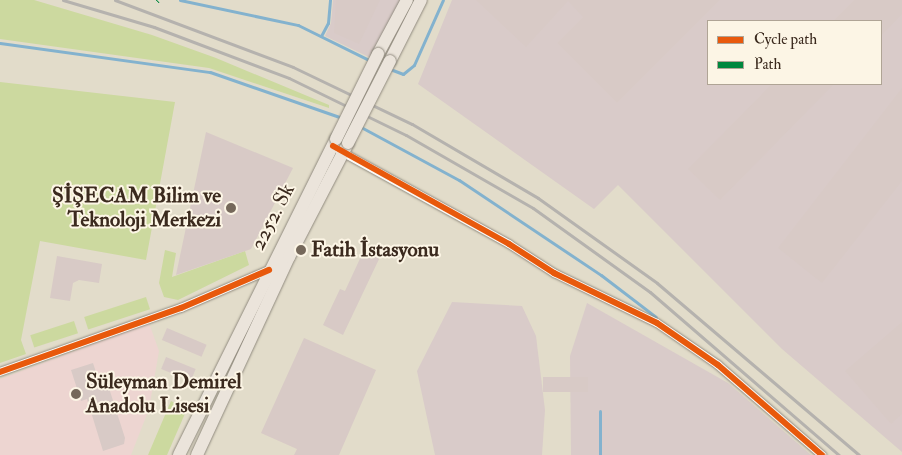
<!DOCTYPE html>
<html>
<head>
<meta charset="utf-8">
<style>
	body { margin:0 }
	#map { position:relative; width:902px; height:455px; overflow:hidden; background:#e2dcca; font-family:"IM FELL Double Pica",serif }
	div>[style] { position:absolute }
	.built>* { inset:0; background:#edd5d1 }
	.industrial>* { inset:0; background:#d9cbc9 }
	.green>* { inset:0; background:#ccd99f; transform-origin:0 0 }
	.stream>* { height:3px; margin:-1.5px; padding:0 1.5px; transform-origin:1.5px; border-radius:1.5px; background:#83b2ce }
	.building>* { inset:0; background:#d8cac6; transform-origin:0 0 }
	.roads { filter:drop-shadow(0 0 1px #908a7e) drop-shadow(0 0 1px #908a7e) }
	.minor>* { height:8px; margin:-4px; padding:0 4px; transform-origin:4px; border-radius:4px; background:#fbfaf7 }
	.primary>* { height:12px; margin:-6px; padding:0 6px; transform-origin:6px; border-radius:6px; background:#ebe4db }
	.rail>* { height:3px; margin:-1.5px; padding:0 1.5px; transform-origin:1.5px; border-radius:1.5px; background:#b5b2ae }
	.bridges { filter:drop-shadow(0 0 1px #908a7e) drop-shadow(0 0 1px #908a7e) }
	.primary-bridge>* { height:12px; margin:-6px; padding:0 6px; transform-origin:6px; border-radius:6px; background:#ebe4db }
	.quiet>* { height:5px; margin-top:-2.5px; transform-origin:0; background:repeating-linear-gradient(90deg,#00873e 0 10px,transparent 0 15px) }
	.cycleway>* { height:6px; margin:-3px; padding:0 3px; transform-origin:3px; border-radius:3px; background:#e8590c }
	.dots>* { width:14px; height:14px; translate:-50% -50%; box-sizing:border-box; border:2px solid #fcf5e5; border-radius:50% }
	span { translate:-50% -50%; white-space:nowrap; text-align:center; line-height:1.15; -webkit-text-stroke:4px #fcf5e5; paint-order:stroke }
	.poi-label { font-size:21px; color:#3b2a1e; font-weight:700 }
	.right { translate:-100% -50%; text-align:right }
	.left { translate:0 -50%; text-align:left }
	.street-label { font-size:21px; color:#3b2a1e }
	.legend { position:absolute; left:707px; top:20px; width:175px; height:65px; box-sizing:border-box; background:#fcf5e5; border:1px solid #afa495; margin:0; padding:6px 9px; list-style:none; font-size:15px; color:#3b2a1e }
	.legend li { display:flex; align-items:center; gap:10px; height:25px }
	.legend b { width:25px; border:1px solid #afa495 }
</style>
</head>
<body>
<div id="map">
	<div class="built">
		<i style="clip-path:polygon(149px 323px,159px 351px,149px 409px,131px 455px,0 455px,0 379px)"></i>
	</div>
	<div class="industrial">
		<i style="clip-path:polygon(333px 0,404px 0,375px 60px,325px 36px,331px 23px)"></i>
		<i style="clip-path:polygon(evenodd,452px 0,902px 0,902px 452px,782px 349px,618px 185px,594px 209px,418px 84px,452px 0,708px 21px,881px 21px,881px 84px,708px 84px,708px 21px)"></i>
		<i style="clip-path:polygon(452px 302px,522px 306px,536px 336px,545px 410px,542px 455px,435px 455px,417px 371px)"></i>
		<i style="clip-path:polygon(587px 303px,728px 383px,811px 455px,571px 455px,570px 356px)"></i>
	</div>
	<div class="green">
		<i style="clip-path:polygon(0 0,34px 0,152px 35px,216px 58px,329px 105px,329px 108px,209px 68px,0 39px)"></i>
		<i style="clip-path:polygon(0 82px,175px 102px,146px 260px,40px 241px,21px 340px,26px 354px,0 363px)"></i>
		<i style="clip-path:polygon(165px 250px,176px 253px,172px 277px,245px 251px,249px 265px,178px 300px,164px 297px,159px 283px)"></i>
		<i style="left:146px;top:297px;width:13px;height:65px;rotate:72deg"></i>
		<i style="left:74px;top:321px;width:13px;height:46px;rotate:72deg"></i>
		<i style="clip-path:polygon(171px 401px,187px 409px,167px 455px,148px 455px)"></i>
	</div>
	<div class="stream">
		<i style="left:180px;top:0;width:121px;rotate:12deg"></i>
		<i style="left:298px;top:25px;width:81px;rotate:26.3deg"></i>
		<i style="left:321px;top:36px;width:15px;rotate:-62deg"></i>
		<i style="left:328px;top:23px;width:23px;rotate:-85deg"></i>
		<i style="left:0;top:43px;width:212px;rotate:7.9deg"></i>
		<i style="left:210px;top:72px;width:140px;rotate:19.2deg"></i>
		<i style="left:390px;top:69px;width:14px;rotate:21deg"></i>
		<i style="left:403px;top:74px;width:14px;rotate:-39deg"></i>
		<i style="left:414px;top:65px;width:71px;rotate:-66deg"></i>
		<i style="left:359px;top:126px;width:114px;rotate:28.4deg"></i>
		<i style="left:459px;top:180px;width:171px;rotate:33.8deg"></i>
		<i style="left:601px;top:275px;width:69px;rotate:37.4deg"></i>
		<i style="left:600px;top:455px;width:44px;rotate:-90deg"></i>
	</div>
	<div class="building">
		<i style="clip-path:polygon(336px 0,380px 0,359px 44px,334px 33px)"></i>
		<i style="clip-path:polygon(476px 0,720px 0,617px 103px,557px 43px,583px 17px,568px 1px,526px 47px)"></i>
		<i style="clip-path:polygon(854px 0,902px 0,902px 14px,881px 36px,881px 21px,833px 21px)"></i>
		<i style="clip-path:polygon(772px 84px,834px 84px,720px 200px,688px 169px)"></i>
		<i style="clip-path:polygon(902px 88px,902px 181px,822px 283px,778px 248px)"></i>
		<i style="clip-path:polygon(206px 132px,293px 168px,251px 249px,176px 275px)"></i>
		<i style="clip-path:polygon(364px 250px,380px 257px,343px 335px,323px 325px,340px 289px,345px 291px)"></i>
		<i style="clip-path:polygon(57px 256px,102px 264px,99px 283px,79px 280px,73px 283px,70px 301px,50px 298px)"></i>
		<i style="clip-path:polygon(902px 322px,902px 414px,891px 424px,845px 371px)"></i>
		<i style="left:167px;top:328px;width:43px;height:13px;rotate:23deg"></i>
		<i style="clip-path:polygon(304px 338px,376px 370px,339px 455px,294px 455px,297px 449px,261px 433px)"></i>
		<i style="left:166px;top:357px;width:32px;height:13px;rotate:22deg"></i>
		<i style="clip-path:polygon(93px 363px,102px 390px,109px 388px,125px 438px,124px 444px,103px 451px,87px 399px,81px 401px,71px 370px)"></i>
		<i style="left:543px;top:377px;width:45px;height:15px"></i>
	</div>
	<div class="roads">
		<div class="minor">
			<i style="left:340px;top:151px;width:193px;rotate:28.8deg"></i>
			<i style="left:509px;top:244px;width:54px;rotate:32.8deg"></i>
			<i style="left:554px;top:273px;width:114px;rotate:25.9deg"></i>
			<i style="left:657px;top:323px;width:74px;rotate:34.5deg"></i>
			<i style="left:718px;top:365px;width:138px;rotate:40.9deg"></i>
			<i style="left:0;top:372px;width:192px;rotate:-19.5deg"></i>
			<i style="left:181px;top:308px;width:96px;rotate:-23.4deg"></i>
		</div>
		<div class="primary">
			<i style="left:378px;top:54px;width:61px;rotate:-61.8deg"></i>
			<i style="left:390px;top:61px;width:68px;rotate:-63.1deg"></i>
			<i style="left:179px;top:455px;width:353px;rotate:-63.6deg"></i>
			<i style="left:197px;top:455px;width:218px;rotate:-65.1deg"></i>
			<i style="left:289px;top:257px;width:128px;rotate:-62.6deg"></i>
		</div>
	</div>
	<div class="rail">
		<i style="left:63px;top:0;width:95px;rotate:16.5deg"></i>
		<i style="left:154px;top:27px;width:144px;rotate:20.7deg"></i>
		<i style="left:289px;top:78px;width:130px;rotate:26deg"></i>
		<i style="left:406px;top:135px;width:146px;rotate:29.9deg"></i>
		<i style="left:533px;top:208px;width:144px;rotate:35.7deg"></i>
		<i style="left:650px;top:292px;width:250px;rotate:40.8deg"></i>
		<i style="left:115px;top:0;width:190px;rotate:20.6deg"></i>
		<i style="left:293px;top:67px;width:132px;rotate:25.6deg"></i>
		<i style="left:412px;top:124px;width:146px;rotate:30.4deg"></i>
		<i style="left:538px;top:198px;width:146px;rotate:35.5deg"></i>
		<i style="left:657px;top:283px;width:265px;rotate:40.4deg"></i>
	</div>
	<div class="bridges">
		<div class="primary-bridge">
			<i style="left:336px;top:139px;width:95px;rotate:-63.7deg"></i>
			<i style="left:348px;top:143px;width:92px;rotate:-62.9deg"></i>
		</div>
	</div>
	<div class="quiet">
		<i style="left:157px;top:1px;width:1px;rotate:-45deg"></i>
	</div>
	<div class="cycleway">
		<i style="left:333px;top:146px;width:201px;rotate:29.1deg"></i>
		<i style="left:509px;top:244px;width:54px;rotate:32.8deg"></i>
		<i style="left:554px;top:273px;width:114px;rotate:25.9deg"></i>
		<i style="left:657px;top:323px;width:74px;rotate:34.5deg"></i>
		<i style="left:718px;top:365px;width:138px;rotate:40.9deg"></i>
		<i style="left:0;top:372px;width:192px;rotate:-19.5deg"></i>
		<i style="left:181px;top:308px;width:96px;rotate:-23.4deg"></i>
	</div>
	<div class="dots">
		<i style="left:231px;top:208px;background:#75685a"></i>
		<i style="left:301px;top:250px;background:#75685a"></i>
		<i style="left:76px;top:394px;background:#75685a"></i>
	</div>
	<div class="poi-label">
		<span class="right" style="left:221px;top:208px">ŞİŞECAM Bilim ve<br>Teknoloji Merkezi</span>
		<span class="left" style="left:311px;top:250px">Fatih İstasyonu</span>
		<span class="left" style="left:86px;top:394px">Süleyman Demirel<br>Anadolu Lisesi</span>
	</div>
	<div class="street-label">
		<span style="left:273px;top:217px;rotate:-63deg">2252. Sk</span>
	</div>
	<ul class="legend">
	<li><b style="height:6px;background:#e8590c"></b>Cycle path</li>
	<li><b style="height:6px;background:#00873e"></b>Path</li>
	</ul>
</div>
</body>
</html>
